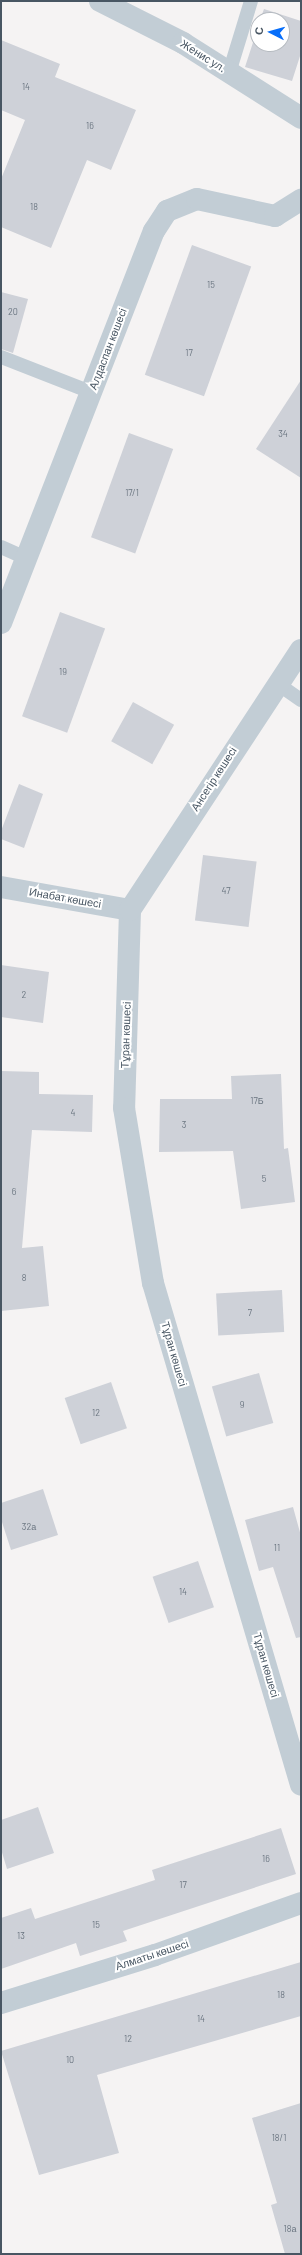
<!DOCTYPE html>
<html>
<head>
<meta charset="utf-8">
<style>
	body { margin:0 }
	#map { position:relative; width:302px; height:2255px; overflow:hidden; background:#f5f3f3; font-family:Barlow,sans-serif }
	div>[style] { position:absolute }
	.building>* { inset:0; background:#ced1d8; transform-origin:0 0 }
	.lane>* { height:14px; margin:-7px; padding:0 7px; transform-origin:7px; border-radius:7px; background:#c2cdd5 }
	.street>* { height:22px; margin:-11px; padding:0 11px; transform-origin:11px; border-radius:11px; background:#c2cdd5 }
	span { translate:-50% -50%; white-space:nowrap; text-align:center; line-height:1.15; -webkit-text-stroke:4px #fff; paint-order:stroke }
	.number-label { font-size:9px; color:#6a7580 }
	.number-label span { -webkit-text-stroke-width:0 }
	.street-label { font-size:11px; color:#485663 }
	.frame { position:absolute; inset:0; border:2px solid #485663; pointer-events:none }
	.north { position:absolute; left:250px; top:12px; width:40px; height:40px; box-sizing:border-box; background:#fff; border:1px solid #b6bbc1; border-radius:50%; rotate:276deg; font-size:11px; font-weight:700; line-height:16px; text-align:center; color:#485663 }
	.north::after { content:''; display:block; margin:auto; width:14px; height:18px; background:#076efa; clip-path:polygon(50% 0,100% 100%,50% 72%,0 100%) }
</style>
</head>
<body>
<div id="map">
	<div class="building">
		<i style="clip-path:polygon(264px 9px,301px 21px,301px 53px,292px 81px,245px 67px,258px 27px,258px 44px,282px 44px,282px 20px,260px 20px)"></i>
		<i style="clip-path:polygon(1px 40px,60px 64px,55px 77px,136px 110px,111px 170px,87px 160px,51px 248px,1px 227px,1px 179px,25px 120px,1px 110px)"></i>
		<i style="left:192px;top:245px;width:63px;height:138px;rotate:20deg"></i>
		<i style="clip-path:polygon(1px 292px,28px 299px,13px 353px,1px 349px)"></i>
		<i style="clip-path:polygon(301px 380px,301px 478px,256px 449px)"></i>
		<i style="left:129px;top:433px;width:47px;height:111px;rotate:20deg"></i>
		<i style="left:60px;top:612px;width:48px;height:111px;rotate:20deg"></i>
		<i style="left:133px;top:702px;width:47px;height:45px;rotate:29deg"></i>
		<i style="clip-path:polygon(19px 784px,43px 794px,24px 848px,1px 839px,1px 831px)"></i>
		<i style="left:203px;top:855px;width:54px;height:66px;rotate:7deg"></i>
		<i style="clip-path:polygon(1px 965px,49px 972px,43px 1023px,1px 1017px)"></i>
		<i style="clip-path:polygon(1px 1071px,39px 1072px,39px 1094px,93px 1095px,92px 1132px,32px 1130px,22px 1248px,43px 1246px,49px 1306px,1px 1311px)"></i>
		<i style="clip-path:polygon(281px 1074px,284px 1149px,288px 1148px,295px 1202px,241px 1209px,233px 1151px,159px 1152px,160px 1099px,232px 1099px,231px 1076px)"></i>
		<i style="left:282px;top:1290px;width:42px;height:66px;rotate:87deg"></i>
		<i style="left:259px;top:1373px;width:52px;height:49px;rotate:74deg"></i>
		<i style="left:111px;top:1382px;width:49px;height:49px;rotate:71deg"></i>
		<i style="clip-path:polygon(43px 1489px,58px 1535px,11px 1550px,1px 1519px,1px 1503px)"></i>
		<i style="clip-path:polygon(293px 1507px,301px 1536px,301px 1637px,296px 1638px,273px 1567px,259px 1571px,245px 1520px)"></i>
		<i style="left:198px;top:1561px;width:49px;height:48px;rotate:71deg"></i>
		<i style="clip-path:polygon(38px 1807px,54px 1853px,7px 1869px,1px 1849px,1px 1820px)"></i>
		<i style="clip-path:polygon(281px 1828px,296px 1874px,123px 1931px,127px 1941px,80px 1956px,76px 1943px,1px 1969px,1px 1918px,31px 1908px,35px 1919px,155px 1880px,152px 1870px)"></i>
		<i style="clip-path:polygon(301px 1962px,301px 2016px,97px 2075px,119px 2153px,39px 2175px,1px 2051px)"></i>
		<i style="clip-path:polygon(301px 2103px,301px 2254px,285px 2254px,271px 2205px,277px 2203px,252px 2118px)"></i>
	</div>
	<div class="lane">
		<i style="left:229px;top:73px;width:75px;rotate:-73deg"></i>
		<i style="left:1px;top:357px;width:97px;rotate:21.3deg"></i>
		<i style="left:1px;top:547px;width:27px;rotate:24deg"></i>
		<i style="left:278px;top:684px;width:28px;rotate:35deg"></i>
	</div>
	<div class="street">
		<i style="left:100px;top:1px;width:93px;rotate:26.8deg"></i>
		<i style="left:183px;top:43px;width:140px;rotate:32.4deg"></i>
		<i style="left:1px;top:623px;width:421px;rotate:-68.7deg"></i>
		<i style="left:154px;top:231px;width:24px;rotate:-57deg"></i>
		<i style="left:167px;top:211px;width:32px;rotate:-22deg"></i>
		<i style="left:197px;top:199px;width:80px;rotate:12.3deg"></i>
		<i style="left:275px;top:216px;width:31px;rotate:-32deg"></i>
		<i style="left:1px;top:887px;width:131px;rotate:10.1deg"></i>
		<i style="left:130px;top:910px;width:198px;rotate:91.7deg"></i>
		<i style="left:124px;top:1108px;width:177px;rotate:80.6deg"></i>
		<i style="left:153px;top:1283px;width:523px;rotate:73.57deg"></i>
		<i style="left:130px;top:910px;width:311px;rotate:-56.7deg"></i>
		<i style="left:1px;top:2003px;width:161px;rotate:-17.3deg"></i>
		<i style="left:155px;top:1955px;width:155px;rotate:-19.6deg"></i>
	</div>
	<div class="number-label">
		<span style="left:26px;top:87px">14</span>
		<span style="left:90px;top:126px">16</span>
		<span style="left:34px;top:207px">18</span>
		<span style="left:211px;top:285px">15</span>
		<span style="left:13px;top:312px">20</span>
		<span style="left:189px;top:353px">17</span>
		<span style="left:283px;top:434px">34</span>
		<span style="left:132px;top:493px">17/1</span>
		<span style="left:63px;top:672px">19</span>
		<span style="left:226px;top:891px">47</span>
		<span style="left:24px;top:995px">2</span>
		<span style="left:257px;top:1101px">17Б</span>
		<span style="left:73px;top:1113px">4</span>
		<span style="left:184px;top:1125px">3</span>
		<span style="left:264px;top:1179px">5</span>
		<span style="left:14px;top:1192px">6</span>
		<span style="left:24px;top:1278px">8</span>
		<span style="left:250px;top:1313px">7</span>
		<span style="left:242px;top:1405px">9</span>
		<span style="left:96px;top:1413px">12</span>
		<span style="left:29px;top:1527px">32а</span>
		<span style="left:277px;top:1548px">11</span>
		<span style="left:183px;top:1592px">14</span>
		<span style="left:266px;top:1859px">16</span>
		<span style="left:183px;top:1885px">17</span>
		<span style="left:96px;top:1925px">15</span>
		<span style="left:21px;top:1936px">13</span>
		<span style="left:281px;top:1995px">18</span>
		<span style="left:201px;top:2019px">14</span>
		<span style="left:128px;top:2039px">12</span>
		<span style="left:70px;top:2060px">10</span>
		<span style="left:279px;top:2138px">18/1</span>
		<span style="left:290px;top:2229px">18а</span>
	</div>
	<div class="street-label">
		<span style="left:203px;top:56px;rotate:32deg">Женис ул.</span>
		<span style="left:108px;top:349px;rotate:-69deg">Алдаспан көшесі</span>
		<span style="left:214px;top:779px;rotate:-57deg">Ансегір көшесі</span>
		<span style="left:65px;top:898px;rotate:10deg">Инабат көшесі</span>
		<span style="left:126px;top:1035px;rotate:-88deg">Тұран көшесі</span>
		<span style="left:174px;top:1354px;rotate:74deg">Тұран көшесі</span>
		<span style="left:266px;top:1665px;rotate:74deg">Тұран көшесі</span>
		<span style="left:152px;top:1955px;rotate:-18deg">Алматы көшесі</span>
	</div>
	<div class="frame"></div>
	<div class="north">С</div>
</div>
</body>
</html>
